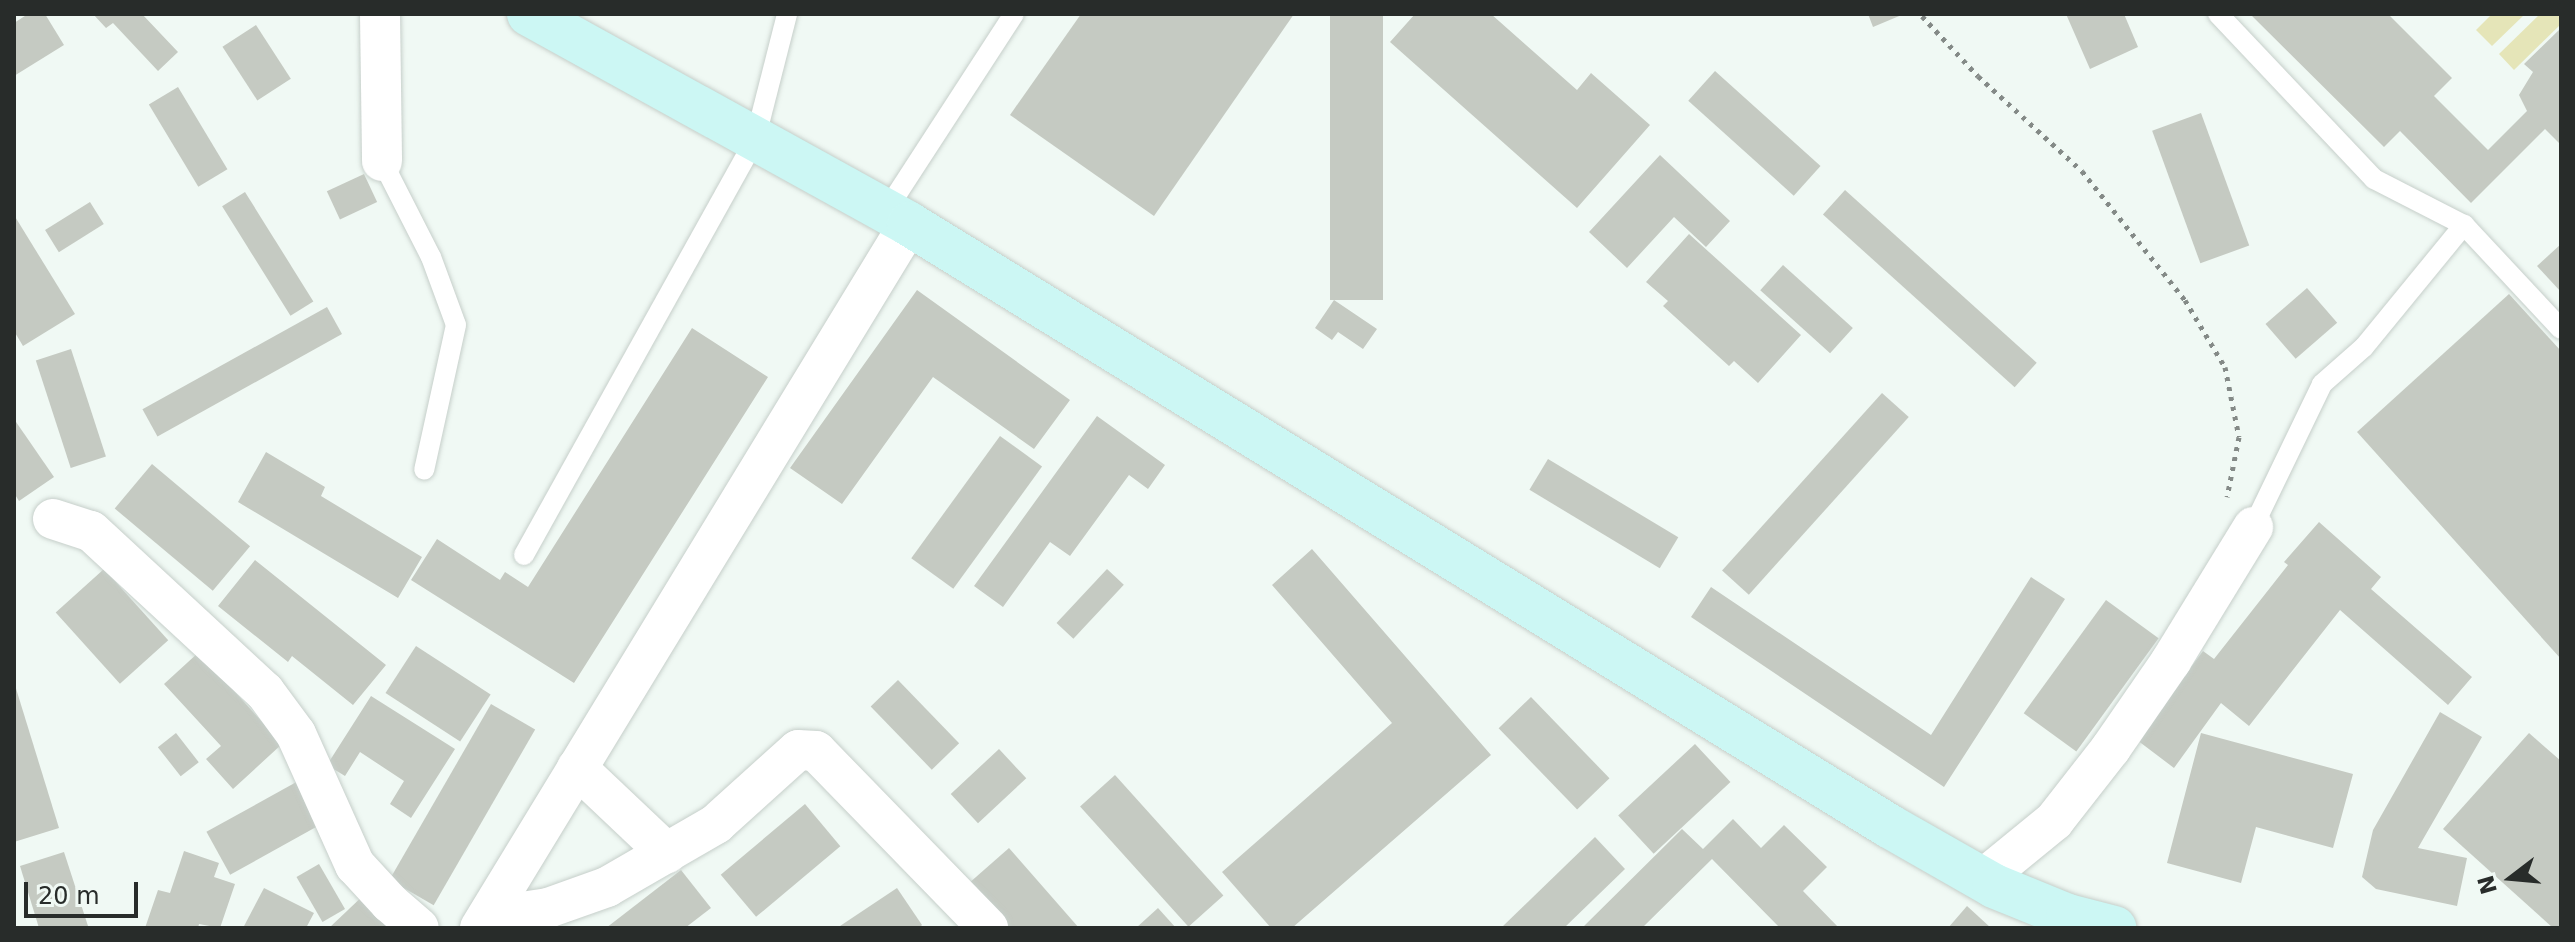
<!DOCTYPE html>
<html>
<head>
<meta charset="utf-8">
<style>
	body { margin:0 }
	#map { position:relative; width:2575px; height:942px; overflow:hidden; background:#f0f9f4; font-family:"DejaVu Sans",sans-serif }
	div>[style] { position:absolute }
	.green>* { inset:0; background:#e5e5b8 }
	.building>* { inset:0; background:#c5cac2; transform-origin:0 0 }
	.path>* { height:5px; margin-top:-2.5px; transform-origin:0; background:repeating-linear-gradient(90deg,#848a87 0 4px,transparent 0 10px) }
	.roads { filter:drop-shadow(0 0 2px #c6cfca) drop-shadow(0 0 2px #c6cfca) }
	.service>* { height:20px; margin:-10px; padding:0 10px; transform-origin:10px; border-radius:10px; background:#fff }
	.minor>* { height:40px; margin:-20px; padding:0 20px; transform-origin:20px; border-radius:20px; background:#fff }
	.secondary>* { height:44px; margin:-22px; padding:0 22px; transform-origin:22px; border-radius:22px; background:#ccf7f4 }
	span { translate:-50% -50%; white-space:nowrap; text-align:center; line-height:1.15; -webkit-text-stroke:6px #f0f9f4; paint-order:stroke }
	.frame { position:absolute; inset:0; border:16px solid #282c2a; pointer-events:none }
	.north { position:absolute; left:2471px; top:838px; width:80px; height:80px; -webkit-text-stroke:6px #f0f9f4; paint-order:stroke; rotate:254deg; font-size:22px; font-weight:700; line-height:32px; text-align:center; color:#282c2a }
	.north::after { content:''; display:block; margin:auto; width:28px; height:36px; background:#282c2a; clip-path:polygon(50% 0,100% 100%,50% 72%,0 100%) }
	.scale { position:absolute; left:24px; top:882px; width:114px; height:36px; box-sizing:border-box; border:4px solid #282c2a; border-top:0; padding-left:10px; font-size:24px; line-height:28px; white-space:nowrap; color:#282c2a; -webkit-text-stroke:6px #f0f9f4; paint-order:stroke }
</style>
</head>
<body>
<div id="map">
	<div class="green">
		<i style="clip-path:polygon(2492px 14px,2525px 14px,2492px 46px,2476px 30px)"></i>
		<i style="clip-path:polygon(2540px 14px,2561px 14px,2561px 24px,2514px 70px,2499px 54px)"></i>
	</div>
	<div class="building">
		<i style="clip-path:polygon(28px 14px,45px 14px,64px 45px,14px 76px,14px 23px)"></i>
		<i style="clip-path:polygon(93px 14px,142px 14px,178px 52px,158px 71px,113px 23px,106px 28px)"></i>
		<i style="clip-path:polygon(1081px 14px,1294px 14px,1154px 216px,1010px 115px)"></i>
		<i style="left:1330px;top:14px;width:53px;height:286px"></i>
		<i style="clip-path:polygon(1415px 14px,1491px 14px,1577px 90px,1591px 73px,1650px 125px,1577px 208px,1390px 42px)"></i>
		<i style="clip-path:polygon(1868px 14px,1904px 14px,1873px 27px)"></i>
		<i style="clip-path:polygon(2066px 14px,2124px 14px,2138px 47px,2090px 69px)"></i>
		<i style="clip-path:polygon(2250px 14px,2388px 14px,2452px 78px,2434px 96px,2488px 150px,2527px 111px,2519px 95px,2533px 72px,2524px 64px,2561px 28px,2561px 145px,2545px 129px,2471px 203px,2400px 131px,2384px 147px)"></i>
		<i style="left:256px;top:25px;width:64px;height:40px;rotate:57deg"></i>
		<i style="left:1715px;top:71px;width:142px;height:40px;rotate:42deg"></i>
		<i style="left:178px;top:87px;width:96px;height:34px;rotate:59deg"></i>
		<i style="left:2201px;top:113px;width:141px;height:52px;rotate:70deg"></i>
		<i style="clip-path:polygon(1660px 155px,1730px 221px,1706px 247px,1674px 217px,1627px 268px,1589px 232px)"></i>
		<i style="left:364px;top:174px;width:31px;height:41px;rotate:65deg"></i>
		<i style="left:1845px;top:190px;width:258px;height:33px;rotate:42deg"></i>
		<i style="left:245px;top:192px;width:129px;height:27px;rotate:58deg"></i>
		<i style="left:90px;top:202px;width:26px;height:53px;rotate:58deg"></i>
		<i style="clip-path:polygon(14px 215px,75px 314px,23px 346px,14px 331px)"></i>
		<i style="clip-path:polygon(1689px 234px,1801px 335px,1758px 383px,1734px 361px,1729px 366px,1663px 306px,1668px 301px,1646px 282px)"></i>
		<i style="clip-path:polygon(2561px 244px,2561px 292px,2537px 266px)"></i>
		<i style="left:1783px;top:265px;width:94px;height:34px;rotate:42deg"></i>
		<i style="left:2307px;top:288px;width:46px;height:55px;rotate:49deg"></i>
		<i style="clip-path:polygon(917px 290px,1070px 400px,1034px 449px,933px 377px,842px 504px,790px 468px)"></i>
		<i style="clip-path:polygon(2509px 294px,2561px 351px,2561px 659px,2357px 432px)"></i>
		<i style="clip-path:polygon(1334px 300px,1377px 329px,1363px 349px,1338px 332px,1332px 340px,1315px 328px)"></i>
		<i style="left:327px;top:307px;width:31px;height:211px;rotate:61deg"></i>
		<i style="clip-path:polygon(692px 328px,768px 377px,574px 683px,411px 580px,437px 539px,500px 580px,505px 572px,528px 587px)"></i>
		<i style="left:71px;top:349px;width:113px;height:37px;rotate:72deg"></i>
		<i style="left:1882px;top:393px;width:36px;height:239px;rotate:42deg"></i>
		<i style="clip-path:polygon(1097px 416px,1165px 465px,1148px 489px,1129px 475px,1070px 556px,1050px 542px,1003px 607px,974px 586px)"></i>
		<i style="clip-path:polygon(14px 419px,54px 477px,19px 501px,14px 493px)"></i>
		<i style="left:1000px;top:436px;width:52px;height:151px;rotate:36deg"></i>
		<i style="clip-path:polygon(266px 452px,325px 487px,321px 496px,422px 557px,398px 598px,238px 502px)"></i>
		<i style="left:1548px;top:459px;width:152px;height:36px;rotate:31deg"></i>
		<i style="left:152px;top:464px;width:128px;height:58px;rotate:40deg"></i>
		<i style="clip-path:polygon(2319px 522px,2381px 577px,2371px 589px,2472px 677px,2448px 705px,2340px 610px,2249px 726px,2221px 703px,2174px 768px,2137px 740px,2203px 651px,2214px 659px,2288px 565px,2284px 562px)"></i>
		<i style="clip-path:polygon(1312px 549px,1491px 755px,1292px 928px,1271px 928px,1222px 872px,1392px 723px,1272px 585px)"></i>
		<i style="clip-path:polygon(255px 560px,386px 665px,353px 705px,292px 656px,288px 662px,218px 606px)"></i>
		<i style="left:104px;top:569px;width:96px;height:65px;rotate:48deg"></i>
		<i style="left:1107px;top:569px;width:23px;height:74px;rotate:43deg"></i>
		<i style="clip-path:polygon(2031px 577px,2065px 599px,1944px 787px,1691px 617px,1711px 587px,1931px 735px)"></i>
		<i style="left:2106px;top:600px;width:65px;height:140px;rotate:36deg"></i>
		<i style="left:416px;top:646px;width:89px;height:56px;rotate:33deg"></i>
		<i style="clip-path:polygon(199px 652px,282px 744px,233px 789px,206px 759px,221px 746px,164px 684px)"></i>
		<i style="left:898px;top:680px;width:88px;height:38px;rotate:46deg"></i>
		<i style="clip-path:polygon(14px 682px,59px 828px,14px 842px)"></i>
		<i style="clip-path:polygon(371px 696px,455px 749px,411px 818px,390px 804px,404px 781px,360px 752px,345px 776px,327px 765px)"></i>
		<i style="left:1531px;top:697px;width:113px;height:45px;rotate:46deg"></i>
		<i style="left:491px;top:704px;width:51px;height:203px;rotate:30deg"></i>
		<i style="clip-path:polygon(2440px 712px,2482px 737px,2418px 848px,2467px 858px,2457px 906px,2376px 889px,2362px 877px,2373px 830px)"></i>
		<i style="left:176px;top:733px;width:37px;height:23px;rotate:52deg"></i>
		<i style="clip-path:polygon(2201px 733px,2353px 774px,2333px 848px,2256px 827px,2241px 883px,2167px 863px)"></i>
		<i style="clip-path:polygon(2529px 733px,2561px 761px,2561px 928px,2553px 928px,2443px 829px)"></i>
		<i style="left:1695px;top:744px;width:52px;height:105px;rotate:47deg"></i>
		<i style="left:999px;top:749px;width:40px;height:66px;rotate:47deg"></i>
		<i style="left:1115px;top:775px;width:162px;height:47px;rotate:48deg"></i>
		<i style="left:300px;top:780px;width:49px;height:107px;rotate:61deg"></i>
		<i style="left:805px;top:804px;width:55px;height:110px;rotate:50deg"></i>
		<i style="clip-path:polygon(1733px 819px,1761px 848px,1784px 825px,1827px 867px,1803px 891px,1839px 928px,1780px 928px,1712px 859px,1642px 928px,1582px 928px,1682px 829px,1703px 849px)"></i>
		<i style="clip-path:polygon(1595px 837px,1625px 869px,1564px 928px,1501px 928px)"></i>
		<i style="clip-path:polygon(1009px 848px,1079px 928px,1007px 928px,968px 884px)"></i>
		<i style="clip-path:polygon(184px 851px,219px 863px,214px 877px,235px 884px,220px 928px,199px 924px,198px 928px,145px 928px,158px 890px,170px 893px)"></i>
		<i style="clip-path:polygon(64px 852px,88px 926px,39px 928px,20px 866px)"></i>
		<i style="left:319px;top:864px;width:52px;height:26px;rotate:60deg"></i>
		<i style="clip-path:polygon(681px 870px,711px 908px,685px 928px,606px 928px)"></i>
		<i style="clip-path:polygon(264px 888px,314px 913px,306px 928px,243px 928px)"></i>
		<i style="clip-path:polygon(897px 888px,922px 925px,919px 928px,837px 928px)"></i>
		<i style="clip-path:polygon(368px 891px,402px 928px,329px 928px)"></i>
		<i style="clip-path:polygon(1967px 906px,1991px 928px,1948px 928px)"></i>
		<i style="clip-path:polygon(1158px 908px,1176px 928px,1136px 928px)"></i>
	</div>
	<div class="path">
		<i style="left:1922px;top:16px;width:82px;rotate:47deg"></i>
		<i style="left:1978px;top:76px;width:141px;rotate:42.4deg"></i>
		<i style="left:2082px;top:171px;width:165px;rotate:51.4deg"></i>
		<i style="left:2185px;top:300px;width:78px;rotate:59.2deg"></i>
		<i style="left:2225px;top:367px;width:71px;rotate:78.7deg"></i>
		<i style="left:2239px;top:437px;width:61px;rotate:101.3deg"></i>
	</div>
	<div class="roads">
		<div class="service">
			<i style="left:2218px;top:14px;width:227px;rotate:46.6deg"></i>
			<i style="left:2374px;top:179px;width:101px;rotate:27.1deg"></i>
			<i style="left:2464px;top:225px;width:142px;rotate:47deg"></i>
			<i style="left:382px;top:161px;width:108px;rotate:63deg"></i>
			<i style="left:431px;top:257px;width:72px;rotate:69.8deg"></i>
			<i style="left:456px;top:325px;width:148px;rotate:102.4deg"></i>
			<i style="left:886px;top:211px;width:235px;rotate:-57deg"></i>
			<i style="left:2253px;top:527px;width:159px;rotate:-64.2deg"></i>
			<i style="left:2322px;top:384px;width:56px;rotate:-41.4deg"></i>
			<i style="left:2364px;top:347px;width:158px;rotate:-50.7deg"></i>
			<i style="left:524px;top:555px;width:475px;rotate:-60.9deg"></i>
			<i style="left:755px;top:140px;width:130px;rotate:-75.7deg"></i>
		</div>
		<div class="minor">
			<i style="left:380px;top:14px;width:147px;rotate:89.2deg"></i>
			<i style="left:53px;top:519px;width:40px;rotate:18deg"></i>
			<i style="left:91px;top:531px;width:237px;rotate:42.8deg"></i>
			<i style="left:265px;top:692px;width:52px;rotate:53.6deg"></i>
			<i style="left:296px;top:734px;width:144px;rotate:65.8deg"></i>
			<i style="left:355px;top:865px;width:52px;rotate:47.4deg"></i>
			<i style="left:390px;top:903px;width:38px;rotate:41deg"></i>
			<i style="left:577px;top:768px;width:124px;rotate:43.4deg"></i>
			<i style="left:1983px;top:879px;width:92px;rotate:-39.2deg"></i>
			<i style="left:2054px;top:821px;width:93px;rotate:-52deg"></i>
			<i style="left:2111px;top:748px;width:106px;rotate:-55.4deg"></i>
			<i style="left:2171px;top:661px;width:157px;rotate:-58.5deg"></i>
			<i style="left:489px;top:917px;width:60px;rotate:-8.7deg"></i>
			<i style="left:548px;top:908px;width:63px;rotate:-19.6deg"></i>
			<i style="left:607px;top:887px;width:126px;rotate:-30deg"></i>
			<i style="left:716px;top:824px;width:110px;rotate:-42.1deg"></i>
			<i style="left:798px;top:750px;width:18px;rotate:3deg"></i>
			<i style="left:816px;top:751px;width:247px;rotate:45.8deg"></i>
			<i style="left:480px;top:928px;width:824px;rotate:-58.64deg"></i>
		</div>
		<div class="secondary">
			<i style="left:529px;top:14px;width:434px;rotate:28.9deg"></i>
			<i style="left:909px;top:224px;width:1150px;rotate:31.56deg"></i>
			<i style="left:1889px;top:826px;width:121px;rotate:29.7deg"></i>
			<i style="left:1994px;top:886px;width:80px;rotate:22.1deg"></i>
			<i style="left:2068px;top:916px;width:48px;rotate:14.6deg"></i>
		</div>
	</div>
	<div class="frame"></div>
	<div class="north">N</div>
	<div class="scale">20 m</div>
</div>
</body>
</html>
